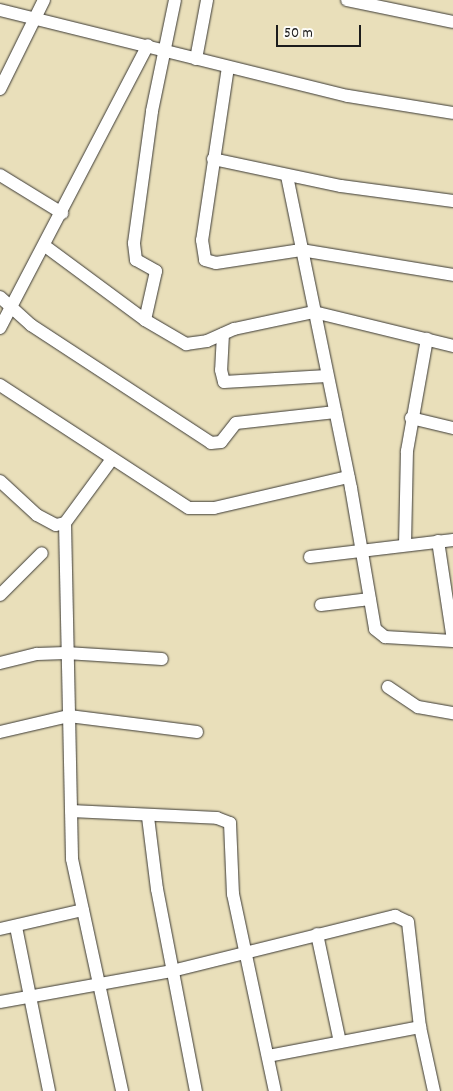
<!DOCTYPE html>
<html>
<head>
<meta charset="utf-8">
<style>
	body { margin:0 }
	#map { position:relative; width:453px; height:1091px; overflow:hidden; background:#e9dfba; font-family:Dekko,sans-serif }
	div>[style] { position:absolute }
	.roads { filter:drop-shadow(0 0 1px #3b3934) drop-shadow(0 0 1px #3b3934) }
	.minor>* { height:12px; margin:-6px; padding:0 6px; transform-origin:6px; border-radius:6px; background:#fff }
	span { translate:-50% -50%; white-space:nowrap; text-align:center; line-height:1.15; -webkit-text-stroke:4px #fdfcf7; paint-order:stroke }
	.scale { position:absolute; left:276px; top:25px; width:85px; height:22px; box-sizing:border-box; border:2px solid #1c1c1c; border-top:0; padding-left:6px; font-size:15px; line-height:18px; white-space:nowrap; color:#1c1c1c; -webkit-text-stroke:4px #fdfcf7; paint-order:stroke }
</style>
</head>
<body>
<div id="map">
	<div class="roads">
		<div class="minor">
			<i style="left:347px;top:0;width:108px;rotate:11.7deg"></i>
			<i style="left:0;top:10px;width:358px;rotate:13.9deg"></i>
			<i style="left:348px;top:96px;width:106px;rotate:9.2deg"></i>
			<i style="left:196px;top:59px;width:60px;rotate:-79.4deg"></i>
			<i style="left:228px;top:67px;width:175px;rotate:98.5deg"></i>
			<i style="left:202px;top:240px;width:20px;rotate:81deg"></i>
			<i style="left:205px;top:260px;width:11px;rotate:15deg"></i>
			<i style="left:216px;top:263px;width:86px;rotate:-8.7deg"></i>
			<i style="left:301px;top:250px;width:154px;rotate:9.3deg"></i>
			<i style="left:0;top:89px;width:99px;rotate:-63.7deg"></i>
			<i style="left:213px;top:159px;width:131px;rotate:11.9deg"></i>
			<i style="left:341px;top:186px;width:113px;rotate:7.6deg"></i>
			<i style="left:0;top:175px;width:73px;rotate:31.5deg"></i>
			<i style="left:287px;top:176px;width:318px;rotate:78.4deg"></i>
			<i style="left:351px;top:488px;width:143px;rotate:80.3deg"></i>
			<i style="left:375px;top:629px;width:13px;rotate:39deg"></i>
			<i style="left:385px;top:637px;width:68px;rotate:3.4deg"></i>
			<i style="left:45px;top:246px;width:124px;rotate:36.5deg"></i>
			<i style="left:145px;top:320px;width:48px;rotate:30.3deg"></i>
			<i style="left:186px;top:344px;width:21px;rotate:-8deg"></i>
			<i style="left:207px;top:341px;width:30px;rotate:-24deg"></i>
			<i style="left:234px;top:329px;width:82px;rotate:-12deg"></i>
			<i style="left:314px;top:312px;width:143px;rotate:13.7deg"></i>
			<i style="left:0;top:297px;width:42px;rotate:42.1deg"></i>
			<i style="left:31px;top:325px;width:215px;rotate:33.2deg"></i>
			<i style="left:211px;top:443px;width:10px;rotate:-6deg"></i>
			<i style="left:221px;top:442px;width:24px;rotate:-52deg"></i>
			<i style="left:236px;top:423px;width:100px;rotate:-6.3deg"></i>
			<i style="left:145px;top:320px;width:50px;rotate:-77.3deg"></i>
			<i style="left:156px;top:271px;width:23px;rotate:-151deg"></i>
			<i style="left:136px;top:260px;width:17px;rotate:-97deg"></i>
			<i style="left:134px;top:243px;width:133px;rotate:-82.2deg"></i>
			<i style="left:152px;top:111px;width:113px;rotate:-78.3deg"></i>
			<i style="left:0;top:328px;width:319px;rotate:-62.4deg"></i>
			<i style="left:223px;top:334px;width:36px;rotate:93deg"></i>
			<i style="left:221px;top:370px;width:12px;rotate:76deg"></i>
			<i style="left:224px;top:382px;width:103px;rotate:-3.3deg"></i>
			<i style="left:0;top:385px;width:225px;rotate:33.1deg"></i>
			<i style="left:189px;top:508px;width:25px"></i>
			<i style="left:214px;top:508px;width:138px;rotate:-13deg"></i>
			<i style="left:411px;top:418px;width:43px;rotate:13.4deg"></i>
			<i style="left:0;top:481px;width:50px;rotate:42.6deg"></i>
			<i style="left:37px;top:515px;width:21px;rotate:28deg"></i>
			<i style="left:56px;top:525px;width:9px;rotate:-13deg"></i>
			<i style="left:65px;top:523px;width:79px;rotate:-53.7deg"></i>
			<i style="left:65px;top:523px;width:336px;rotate:88.8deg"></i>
			<i style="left:72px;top:859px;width:237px;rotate:77.8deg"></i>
			<i style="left:438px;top:541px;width:100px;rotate:81.4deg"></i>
			<i style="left:405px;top:545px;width:94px;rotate:-88.8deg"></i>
			<i style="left:407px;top:451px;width:114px;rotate:-79.9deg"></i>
			<i style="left:310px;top:557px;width:144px;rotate:-6.8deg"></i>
			<i style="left:0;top:595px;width:59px;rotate:-45deg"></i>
			<i style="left:321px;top:605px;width:49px;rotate:-7deg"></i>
			<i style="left:0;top:663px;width:38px;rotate:-14deg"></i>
			<i style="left:37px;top:654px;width:29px;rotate:-2deg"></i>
			<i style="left:66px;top:653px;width:96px;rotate:3.6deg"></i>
			<i style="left:388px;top:687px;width:36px;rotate:34deg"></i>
			<i style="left:418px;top:707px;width:36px;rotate:10deg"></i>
			<i style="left:0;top:732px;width:71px;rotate:-13.1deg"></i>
			<i style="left:69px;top:716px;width:129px;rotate:7.1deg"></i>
			<i style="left:71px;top:811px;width:146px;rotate:2.7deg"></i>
			<i style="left:217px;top:818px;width:14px;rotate:21deg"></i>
			<i style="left:230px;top:823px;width:71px;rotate:87.6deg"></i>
			<i style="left:233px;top:894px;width:201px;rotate:78deg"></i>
			<i style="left:148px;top:817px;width:73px;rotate:82.9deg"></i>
			<i style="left:157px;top:889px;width:206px;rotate:79.1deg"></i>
			<i style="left:16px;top:927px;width:167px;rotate:78.6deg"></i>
			<i style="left:0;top:929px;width:85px;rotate:-12.9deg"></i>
			<i style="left:317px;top:934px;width:110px;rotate:78deg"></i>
			<i style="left:0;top:1002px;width:175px;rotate:-10.2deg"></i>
			<i style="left:172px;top:971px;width:230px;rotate:-13.9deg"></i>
			<i style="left:395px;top:916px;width:14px;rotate:25deg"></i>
			<i style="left:408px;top:922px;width:106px;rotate:83.5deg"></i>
			<i style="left:420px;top:1027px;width:66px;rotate:77.7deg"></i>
			<i style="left:268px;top:1056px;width:155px;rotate:-10.8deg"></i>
		</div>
	</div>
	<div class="scale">50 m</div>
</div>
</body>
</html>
